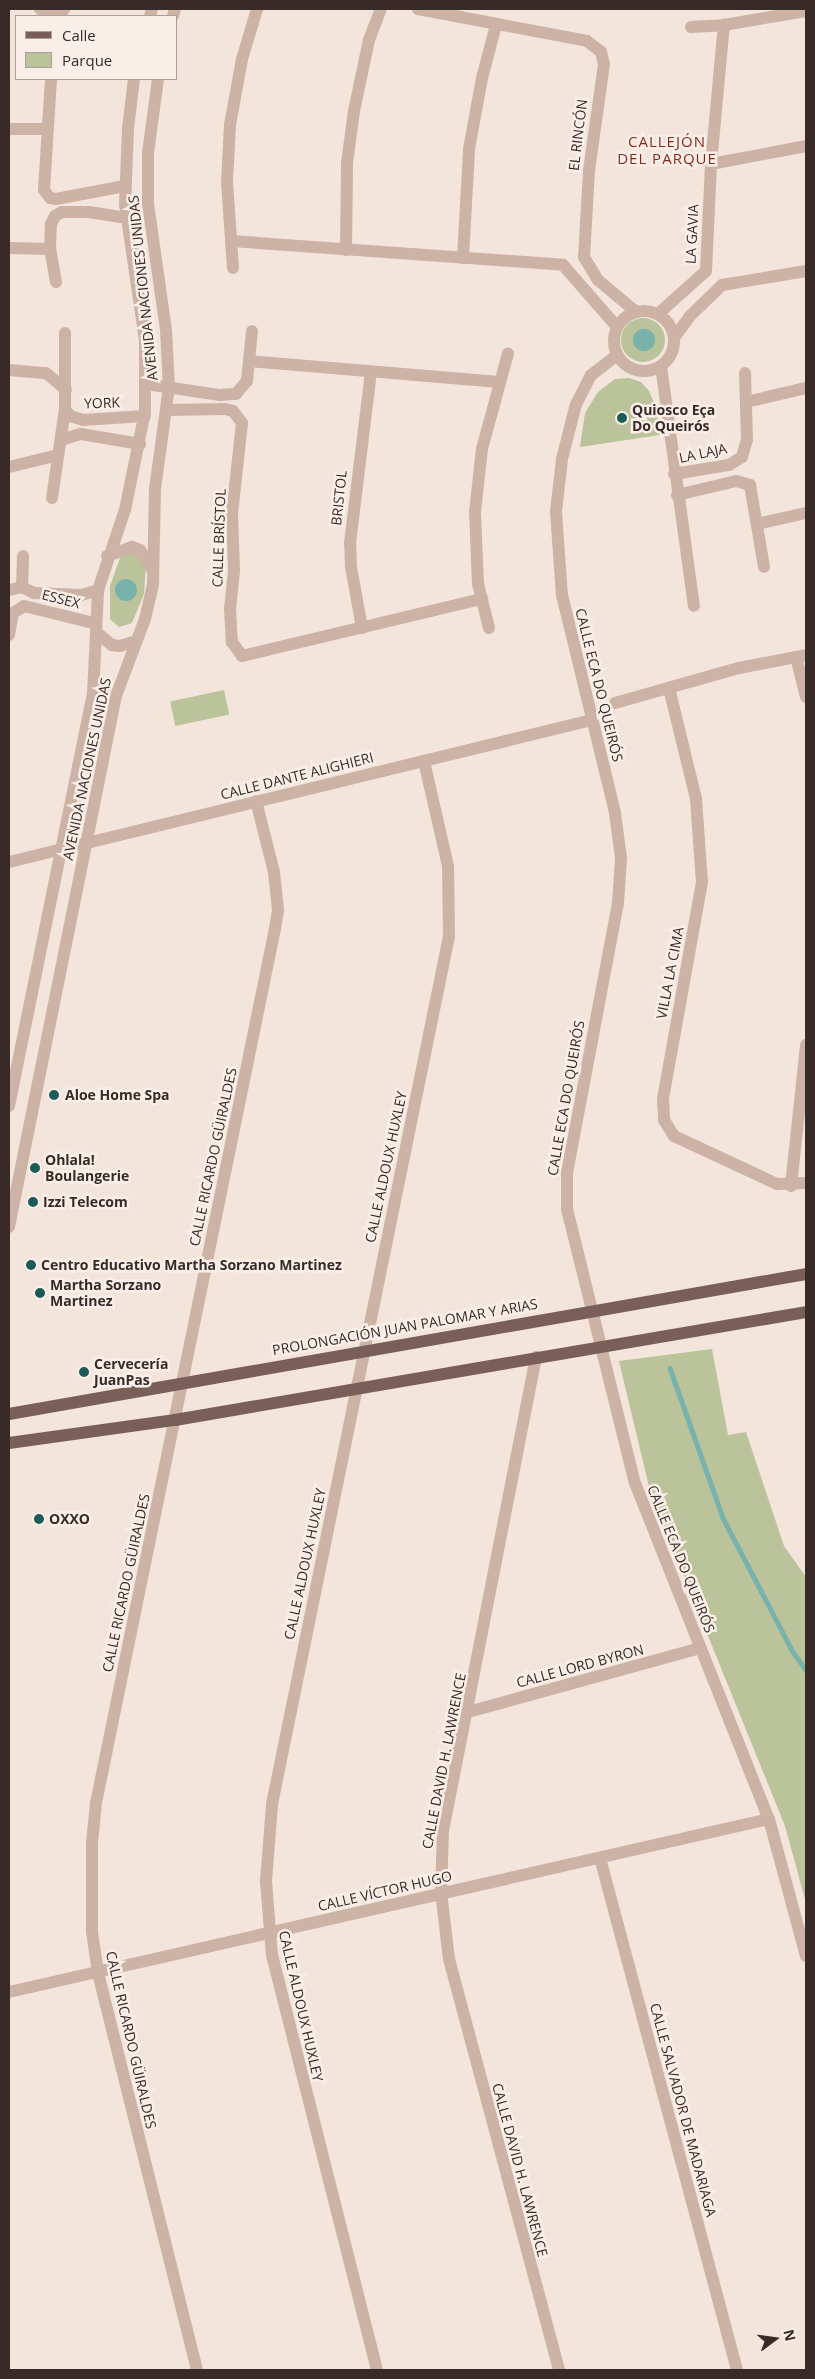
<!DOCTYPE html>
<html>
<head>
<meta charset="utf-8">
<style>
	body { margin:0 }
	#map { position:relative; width:815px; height:2379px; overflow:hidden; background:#f3e5db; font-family:"Open Sans",sans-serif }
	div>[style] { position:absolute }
	.green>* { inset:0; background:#bac39a; transform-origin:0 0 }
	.round { border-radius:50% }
	.water>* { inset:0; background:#78b2ad }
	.stream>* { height:4.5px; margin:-2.25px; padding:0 2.25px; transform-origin:2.25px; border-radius:2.25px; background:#78b2ad }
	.minor>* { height:12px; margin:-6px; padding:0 6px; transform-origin:6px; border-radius:6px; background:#ccb3a6 }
	.minor>.ring { margin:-6px; padding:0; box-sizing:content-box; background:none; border:12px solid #ccb3a6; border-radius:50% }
	.major>* { height:12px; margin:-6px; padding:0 6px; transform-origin:6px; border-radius:6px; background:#7a5f58 }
	.dots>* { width:14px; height:14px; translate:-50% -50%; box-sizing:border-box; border:2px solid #faefe8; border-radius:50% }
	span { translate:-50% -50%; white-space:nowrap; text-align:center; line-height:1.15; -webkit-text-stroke:5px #faefe8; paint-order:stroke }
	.street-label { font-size:14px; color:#382a27 }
	.poi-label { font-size:14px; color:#382a27; font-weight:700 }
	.left { translate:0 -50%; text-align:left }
	.neighbourhood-label { font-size:15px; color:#8b291c; letter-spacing:1px }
	.frame { position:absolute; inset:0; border:10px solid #382a27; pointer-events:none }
	.legend { position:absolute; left:15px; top:15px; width:162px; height:65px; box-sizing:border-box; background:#faefe8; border:1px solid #aca09b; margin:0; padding:6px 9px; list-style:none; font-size:15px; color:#382a27 }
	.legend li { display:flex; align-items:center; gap:10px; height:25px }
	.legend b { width:25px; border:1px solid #aca09b }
	.north { position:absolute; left:750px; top:2314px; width:50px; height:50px; -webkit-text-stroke:4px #faefe8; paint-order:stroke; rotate:76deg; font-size:14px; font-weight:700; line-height:20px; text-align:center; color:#382a27 }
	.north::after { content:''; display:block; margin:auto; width:18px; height:22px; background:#382a27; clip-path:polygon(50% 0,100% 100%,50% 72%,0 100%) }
</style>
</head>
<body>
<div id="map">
	<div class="green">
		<i class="round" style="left:621px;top:318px;width:44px;height:44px"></i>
		<i style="clip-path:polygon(629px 378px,641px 382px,649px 391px,657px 410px,660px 435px,580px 447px,585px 413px,598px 392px,615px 379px)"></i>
		<i style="clip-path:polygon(131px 551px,146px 563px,144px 594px,132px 623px,119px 627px,110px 619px,110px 586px,120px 558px)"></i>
		<i style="left:224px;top:690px;width:25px;height:55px;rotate:78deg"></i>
		<i style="clip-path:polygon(712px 1349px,728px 1435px,746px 1432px,784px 1546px,806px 1577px,806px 1903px,785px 1826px,651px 1495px,619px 1361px)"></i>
	</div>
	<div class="water">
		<i class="round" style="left:633px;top:329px;width:22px;height:22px"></i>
		<i class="round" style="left:115px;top:579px;width:22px;height:22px"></i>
	</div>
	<div class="stream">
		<i style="left:670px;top:1368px;width:159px;rotate:70.5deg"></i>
		<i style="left:723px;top:1518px;width:151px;rotate:62.4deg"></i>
		<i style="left:793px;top:1652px;width:22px;rotate:54deg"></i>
	</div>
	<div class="minor">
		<i style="left:40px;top:9px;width:24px;rotate:2deg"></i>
		<i style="left:418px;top:9px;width:172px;rotate:10.7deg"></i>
		<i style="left:587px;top:41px;width:18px;rotate:38deg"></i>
		<i style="left:601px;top:52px;width:12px;rotate:76deg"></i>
		<i style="left:604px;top:64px;width:108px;rotate:98deg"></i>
		<i style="left:589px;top:171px;width:86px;rotate:93.3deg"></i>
		<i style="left:584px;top:257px;width:27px;rotate:59deg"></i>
		<i style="left:598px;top:280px;width:50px;rotate:40.1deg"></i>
		<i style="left:150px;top:16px;width:7px;rotate:-74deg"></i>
		<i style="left:173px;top:16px;width:7px;rotate:-74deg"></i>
		<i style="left:691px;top:27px;width:33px;rotate:-3deg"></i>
		<i style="left:724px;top:25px;width:83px;rotate:-9.7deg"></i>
		<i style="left:51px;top:79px;width:111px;rotate:93.6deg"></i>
		<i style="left:44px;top:190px;width:10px;rotate:53deg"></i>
		<i style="left:50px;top:198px;width:6px;rotate:9deg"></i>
		<i style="left:56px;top:199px;width:70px;rotate:-10.7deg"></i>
		<i style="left:9px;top:129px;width:38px"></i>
		<i style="left:711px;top:164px;width:97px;rotate:-10.7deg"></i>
		<i style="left:231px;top:241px;width:333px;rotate:4.1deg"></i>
		<i style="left:563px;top:265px;width:82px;rotate:48.9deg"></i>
		<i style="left:9px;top:248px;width:41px;rotate:1.4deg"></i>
		<i style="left:346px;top:250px;width:87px;rotate:-89.3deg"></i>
		<i style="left:347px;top:163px;width:52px;rotate:-82.3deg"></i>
		<i style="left:354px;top:111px;width:73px;rotate:-78.1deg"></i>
		<i style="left:369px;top:40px;width:33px;rotate:-69deg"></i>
		<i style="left:463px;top:258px;width:109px;rotate:-86.8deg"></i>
		<i style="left:469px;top:149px;width:72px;rotate:-79.6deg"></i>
		<i style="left:482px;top:78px;width:55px;rotate:-75.2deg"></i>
		<i style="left:233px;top:268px;width:86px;rotate:-94deg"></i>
		<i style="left:227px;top:182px;width:57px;rotate:-87deg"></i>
		<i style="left:230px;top:125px;width:67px;rotate:-79.7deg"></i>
		<i style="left:242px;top:59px;width:52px;rotate:-73.3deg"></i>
		<i style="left:56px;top:282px;width:34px;rotate:-100deg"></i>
		<i style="left:50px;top:249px;width:25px;rotate:-88deg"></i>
		<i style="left:51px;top:224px;width:9px;rotate:-63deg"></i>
		<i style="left:55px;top:216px;width:8px;rotate:-30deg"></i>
		<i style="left:62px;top:212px;width:27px"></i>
		<i style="left:89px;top:212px;width:37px;rotate:9deg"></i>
		<i class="ring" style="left:614px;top:311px;width:48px;height:48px"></i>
		<i style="left:658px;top:314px;width:64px;rotate:-41.9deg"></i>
		<i style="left:706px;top:271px;width:107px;rotate:-87.3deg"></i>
		<i style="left:711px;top:164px;width:140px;rotate:-84.7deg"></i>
		<i style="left:674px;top:338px;width:27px;rotate:-54deg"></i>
		<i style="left:690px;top:316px;width:45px;rotate:-44.1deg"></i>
		<i style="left:722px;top:285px;width:85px;rotate:-9.5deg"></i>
		<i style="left:617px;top:355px;width:33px;rotate:142deg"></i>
		<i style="left:591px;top:375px;width:33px;rotate:117deg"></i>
		<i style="left:576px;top:404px;width:57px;rotate:104.3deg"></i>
		<i style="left:562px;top:459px;width:53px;rotate:96.5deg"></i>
		<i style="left:556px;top:512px;width:83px;rotate:85.9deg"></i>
		<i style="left:562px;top:595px;width:224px;rotate:76.3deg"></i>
		<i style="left:615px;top:813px;width:45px;rotate:82.4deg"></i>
		<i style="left:621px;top:858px;width:45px;rotate:93.8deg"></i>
		<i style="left:618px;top:903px;width:275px;rotate:100.7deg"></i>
		<i style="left:567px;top:1173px;width:36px;rotate:90deg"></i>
		<i style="left:567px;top:1209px;width:282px;rotate:76.1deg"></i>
		<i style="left:635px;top:1483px;width:362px;rotate:68.3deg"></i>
		<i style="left:769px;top:1819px;width:142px;rotate:74.9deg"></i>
		<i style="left:249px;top:361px;width:251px;rotate:4.8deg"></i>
		<i style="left:661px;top:366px;width:242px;rotate:82.2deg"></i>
		<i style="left:9px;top:370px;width:37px;rotate:5deg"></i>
		<i style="left:46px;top:373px;width:26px;rotate:40deg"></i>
		<i style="left:146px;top:384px;width:75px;rotate:8.5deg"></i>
		<i style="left:220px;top:395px;width:16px;rotate:-4deg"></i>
		<i style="left:236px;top:394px;width:17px;rotate:-50deg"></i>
		<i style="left:247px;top:381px;width:50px;rotate:-84.3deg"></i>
		<i style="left:746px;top:402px;width:62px;rotate:-13.1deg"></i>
		<i style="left:65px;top:409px;width:9px;rotate:54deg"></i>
		<i style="left:70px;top:416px;width:14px;rotate:17deg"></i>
		<i style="left:83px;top:420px;width:62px;rotate:-3.7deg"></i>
		<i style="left:167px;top:410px;width:58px;rotate:-1deg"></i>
		<i style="left:225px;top:409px;width:8px;rotate:14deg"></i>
		<i style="left:233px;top:411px;width:15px;rotate:53deg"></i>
		<i style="left:242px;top:423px;width:91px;rotate:96.3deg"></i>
		<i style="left:232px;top:513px;width:58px;rotate:88deg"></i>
		<i style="left:234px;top:571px;width:37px;rotate:96deg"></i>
		<i style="left:230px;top:608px;width:34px;rotate:87deg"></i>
		<i style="left:232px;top:642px;width:17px;rotate:54deg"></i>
		<i style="left:242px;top:656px;width:247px;rotate:-13.4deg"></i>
		<i style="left:61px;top:440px;width:21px;rotate:-17deg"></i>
		<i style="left:81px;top:434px;width:60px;rotate:9.6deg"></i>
		<i style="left:9px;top:467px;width:50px;rotate:-13.8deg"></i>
		<i style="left:674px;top:474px;width:56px;rotate:-9.3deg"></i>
		<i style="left:729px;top:465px;width:15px;rotate:-32deg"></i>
		<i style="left:742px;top:457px;width:18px;rotate:-74deg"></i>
		<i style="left:747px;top:440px;width:67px;rotate:-91.7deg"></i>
		<i style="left:677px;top:495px;width:61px;rotate:-13.3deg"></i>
		<i style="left:736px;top:481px;width:15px;rotate:16deg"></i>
		<i style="left:750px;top:485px;width:83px;rotate:80.3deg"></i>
		<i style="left:52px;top:498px;width:90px;rotate:-81.7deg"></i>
		<i style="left:65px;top:409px;width:76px;rotate:-90deg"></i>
		<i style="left:757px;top:524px;width:50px;rotate:-12.7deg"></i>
		<i style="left:107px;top:556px;width:27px;rotate:-20deg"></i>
		<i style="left:132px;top:547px;width:9px;rotate:21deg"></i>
		<i style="left:140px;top:550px;width:25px;rotate:58deg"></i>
		<i style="left:22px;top:587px;width:31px;rotate:-88deg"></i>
		<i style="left:9px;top:590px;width:13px;rotate:-13deg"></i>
		<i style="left:22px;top:587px;width:13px;rotate:27deg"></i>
		<i style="left:34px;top:593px;width:47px;rotate:2.4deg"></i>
		<i style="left:81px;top:595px;width:18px;rotate:-16deg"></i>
		<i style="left:362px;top:628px;width:62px;rotate:-100.2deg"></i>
		<i style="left:351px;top:567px;width:24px;rotate:-92deg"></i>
		<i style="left:350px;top:543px;width:173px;rotate:-83deg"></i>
		<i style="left:489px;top:628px;width:45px;rotate:-104deg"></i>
		<i style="left:478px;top:584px;width:72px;rotate:-92.4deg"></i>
		<i style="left:475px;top:512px;width:63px;rotate:-83.7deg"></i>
		<i style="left:482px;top:449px;width:99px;rotate:-74.8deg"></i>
		<i style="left:96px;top:632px;width:21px;rotate:39deg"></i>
		<i style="left:112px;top:645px;width:8px;rotate:7deg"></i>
		<i style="left:120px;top:646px;width:17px;rotate:-17deg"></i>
		<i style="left:9px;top:635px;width:22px;rotate:-80deg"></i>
		<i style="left:13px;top:613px;width:13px;rotate:-32deg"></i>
		<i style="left:24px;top:606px;width:72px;rotate:13.7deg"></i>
		<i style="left:796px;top:657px;width:41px;rotate:76deg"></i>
		<i style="left:669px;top:688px;width:114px;rotate:76.3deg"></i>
		<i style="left:696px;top:799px;width:83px;rotate:85.9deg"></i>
		<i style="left:702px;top:882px;width:219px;rotate:100.2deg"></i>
		<i style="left:663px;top:1098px;width:22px;rotate:87deg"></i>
		<i style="left:664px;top:1120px;width:19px;rotate:58deg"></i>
		<i style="left:674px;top:1136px;width:114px;rotate:25deg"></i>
		<i style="left:777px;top:1184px;width:29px;rotate:-2deg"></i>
		<i style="left:615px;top:703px;width:129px;rotate:-15.8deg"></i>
		<i style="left:739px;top:668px;width:68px;rotate:-11deg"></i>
		<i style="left:9px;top:862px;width:600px;rotate:-13.69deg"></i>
		<i style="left:9px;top:1106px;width:420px;rotate:-78.5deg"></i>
		<i style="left:93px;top:694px;width:104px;rotate:-87.2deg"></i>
		<i style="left:98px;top:590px;width:84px;rotate:-71.4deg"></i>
		<i style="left:125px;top:510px;width:100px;rotate:-78.5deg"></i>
		<i style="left:145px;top:412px;width:72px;rotate:-90deg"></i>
		<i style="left:145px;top:340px;width:137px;rotate:-98.4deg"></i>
		<i style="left:125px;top:204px;width:75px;rotate:-87.7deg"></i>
		<i style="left:128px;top:129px;width:50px;rotate:-83.2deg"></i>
		<i style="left:791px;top:1186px;width:142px;rotate:-83.9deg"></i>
		<i style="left:9px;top:1227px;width:542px;rotate:-78.61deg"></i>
		<i style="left:116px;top:696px;width:82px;rotate:-69.4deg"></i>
		<i style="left:145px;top:619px;width:36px;rotate:-77deg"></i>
		<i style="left:153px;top:584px;width:95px;rotate:-88.8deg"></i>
		<i style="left:155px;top:489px;width:103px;rotate:-82.2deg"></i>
		<i style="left:169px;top:387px;width:57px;rotate:-93deg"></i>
		<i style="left:166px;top:330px;width:127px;rotate:-98.1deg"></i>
		<i style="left:148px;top:204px;width:51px;rotate:-90deg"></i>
		<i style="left:148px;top:153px;width:75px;rotate:-82.3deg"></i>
		<i style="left:536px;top:1357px;width:482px;rotate:101.1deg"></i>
		<i style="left:443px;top:1830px;width:62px;rotate:91.8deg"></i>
		<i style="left:441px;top:1892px;width:67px;rotate:83.2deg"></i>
		<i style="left:449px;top:1959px;width:425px;rotate:75deg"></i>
		<i style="left:468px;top:1712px;width:241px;rotate:-15.4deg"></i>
		<i style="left:600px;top:1858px;width:530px;rotate:75.02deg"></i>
		<i style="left:9px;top:1992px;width:779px;rotate:-12.82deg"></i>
		<i style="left:197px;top:2370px;width:410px;rotate:-104deg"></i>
		<i style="left:98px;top:1972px;width:40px;rotate:-98.5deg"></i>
		<i style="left:92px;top:1932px;width:89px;rotate:-90deg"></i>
		<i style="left:92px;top:1843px;width:40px;rotate:-84.3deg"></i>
		<i style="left:96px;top:1803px;width:892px;rotate:-78.43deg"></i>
		<i style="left:275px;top:929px;width:19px;rotate:-81deg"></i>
		<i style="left:278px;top:910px;width:38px;rotate:-96deg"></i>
		<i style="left:274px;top:872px;width:73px;rotate:-104.2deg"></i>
		<i style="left:377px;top:2370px;width:427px;rotate:-104.2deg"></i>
		<i style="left:272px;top:1956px;width:75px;rotate:-94.6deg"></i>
		<i style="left:266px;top:1881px;width:77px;rotate:-85.5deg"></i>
		<i style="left:272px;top:1804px;width:886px;rotate:-78.47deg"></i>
		<i style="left:449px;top:936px;width:70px;rotate:-90.8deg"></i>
		<i style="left:448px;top:866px;width:108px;rotate:-102.9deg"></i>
	</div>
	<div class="major">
		<i style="left:9px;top:1414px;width:809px;rotate:-9.96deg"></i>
		<i style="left:9px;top:1443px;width:168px;rotate:-7.9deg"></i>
		<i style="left:175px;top:1420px;width:640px;rotate:-9.71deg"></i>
	</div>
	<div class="dots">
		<i style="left:622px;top:418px;background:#1b5b58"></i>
		<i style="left:54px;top:1095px;background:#1b5b58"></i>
		<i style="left:35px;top:1168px;background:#1b5b58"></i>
		<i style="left:33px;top:1202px;background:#1b5b58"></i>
		<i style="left:31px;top:1265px;background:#1b5b58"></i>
		<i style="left:40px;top:1293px;background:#1b5b58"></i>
		<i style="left:84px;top:1372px;background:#1b5b58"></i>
		<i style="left:39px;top:1519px;background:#1b5b58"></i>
	</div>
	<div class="street-label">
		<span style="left:578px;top:135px;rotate:-83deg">EL RINCÓN</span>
		<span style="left:692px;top:234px;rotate:-87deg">LA GAVIA</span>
		<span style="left:143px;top:288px;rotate:-96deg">AVENIDA NACIONES UNIDAS</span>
		<span style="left:102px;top:403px;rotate:-2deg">YORK</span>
		<span style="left:703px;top:453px;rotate:-12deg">LA LAJA</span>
		<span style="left:339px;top:498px;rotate:-84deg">BRISTOL</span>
		<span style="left:219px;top:538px;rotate:-88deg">CALLE BRÍSTOL</span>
		<span style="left:61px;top:599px;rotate:14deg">ESSEX</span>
		<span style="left:599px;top:685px;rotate:76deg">CALLE ECA DO QUEIRÓS</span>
		<span style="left:87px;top:769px;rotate:-78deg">AVENIDA NACIONES UNIDAS</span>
		<span style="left:297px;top:776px;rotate:-14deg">CALLE DANTE ALIGHIERI</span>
		<span style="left:670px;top:973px;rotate:-79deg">VILLA LA CIMA</span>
		<span style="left:566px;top:1098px;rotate:-80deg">CALLE ECA DO QUEIRÓS</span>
		<span style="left:213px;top:1157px;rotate:-78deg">CALLE RICARDO GÜIRALDES</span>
		<span style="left:386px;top:1167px;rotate:-78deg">CALLE ALDOUX HUXLEY</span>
		<span style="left:405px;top:1327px;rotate:-10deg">PROLONGACIÓN JUAN PALOMAR Y ARIAS</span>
		<span style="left:681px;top:1559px;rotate:68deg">CALLE ECA DO QUEIRÓS</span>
		<span style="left:305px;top:1564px;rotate:-78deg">CALLE ALDOUX HUXLEY</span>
		<span style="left:126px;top:1583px;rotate:-78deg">CALLE RICARDO GÜIRALDES</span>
		<span style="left:580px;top:1666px;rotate:-15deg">CALLE LORD BYRON</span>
		<span style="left:444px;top:1761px;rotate:-79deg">CALLE DAVID H. LAWRENCE</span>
		<span style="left:385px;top:1891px;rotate:-13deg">CALLE VÍCTOR HUGO</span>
		<span style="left:301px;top:2006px;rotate:77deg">CALLE ALDOUX HUXLEY</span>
		<span style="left:131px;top:2040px;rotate:77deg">CALLE RICARDO GÜIRALDES</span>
		<span style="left:683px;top:2110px;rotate:75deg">CALLE SALVADOR DE MADARIAGA</span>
		<span style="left:520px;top:2170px;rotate:75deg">CALLE DAVID H. LAWRENCE</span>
	</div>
	<div class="poi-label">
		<span class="left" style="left:632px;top:418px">Quiosco Eça<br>Do Queirós</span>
		<span class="left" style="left:65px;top:1095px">Aloe Home Spa</span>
		<span class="left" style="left:45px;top:1168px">Ohlala!<br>Boulangerie</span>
		<span class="left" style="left:43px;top:1202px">Izzi Telecom</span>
		<span class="left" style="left:41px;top:1265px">Centro Educativo Martha Sorzano Martinez</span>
		<span class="left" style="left:50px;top:1293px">Martha Sorzano<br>Martinez</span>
		<span class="left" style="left:94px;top:1372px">Cervecería<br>JuanPas</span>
		<span class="left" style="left:49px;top:1519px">OXXO</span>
	</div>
	<div class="neighbourhood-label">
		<span style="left:667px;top:150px">CALLEJÓN<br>DEL PARQUE</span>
	</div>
	<div class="frame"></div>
	<ul class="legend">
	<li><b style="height:6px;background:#7a5f58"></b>Calle</li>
	<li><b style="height:14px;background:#bac39a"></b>Parque</li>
	</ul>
	<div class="north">N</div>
</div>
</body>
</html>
